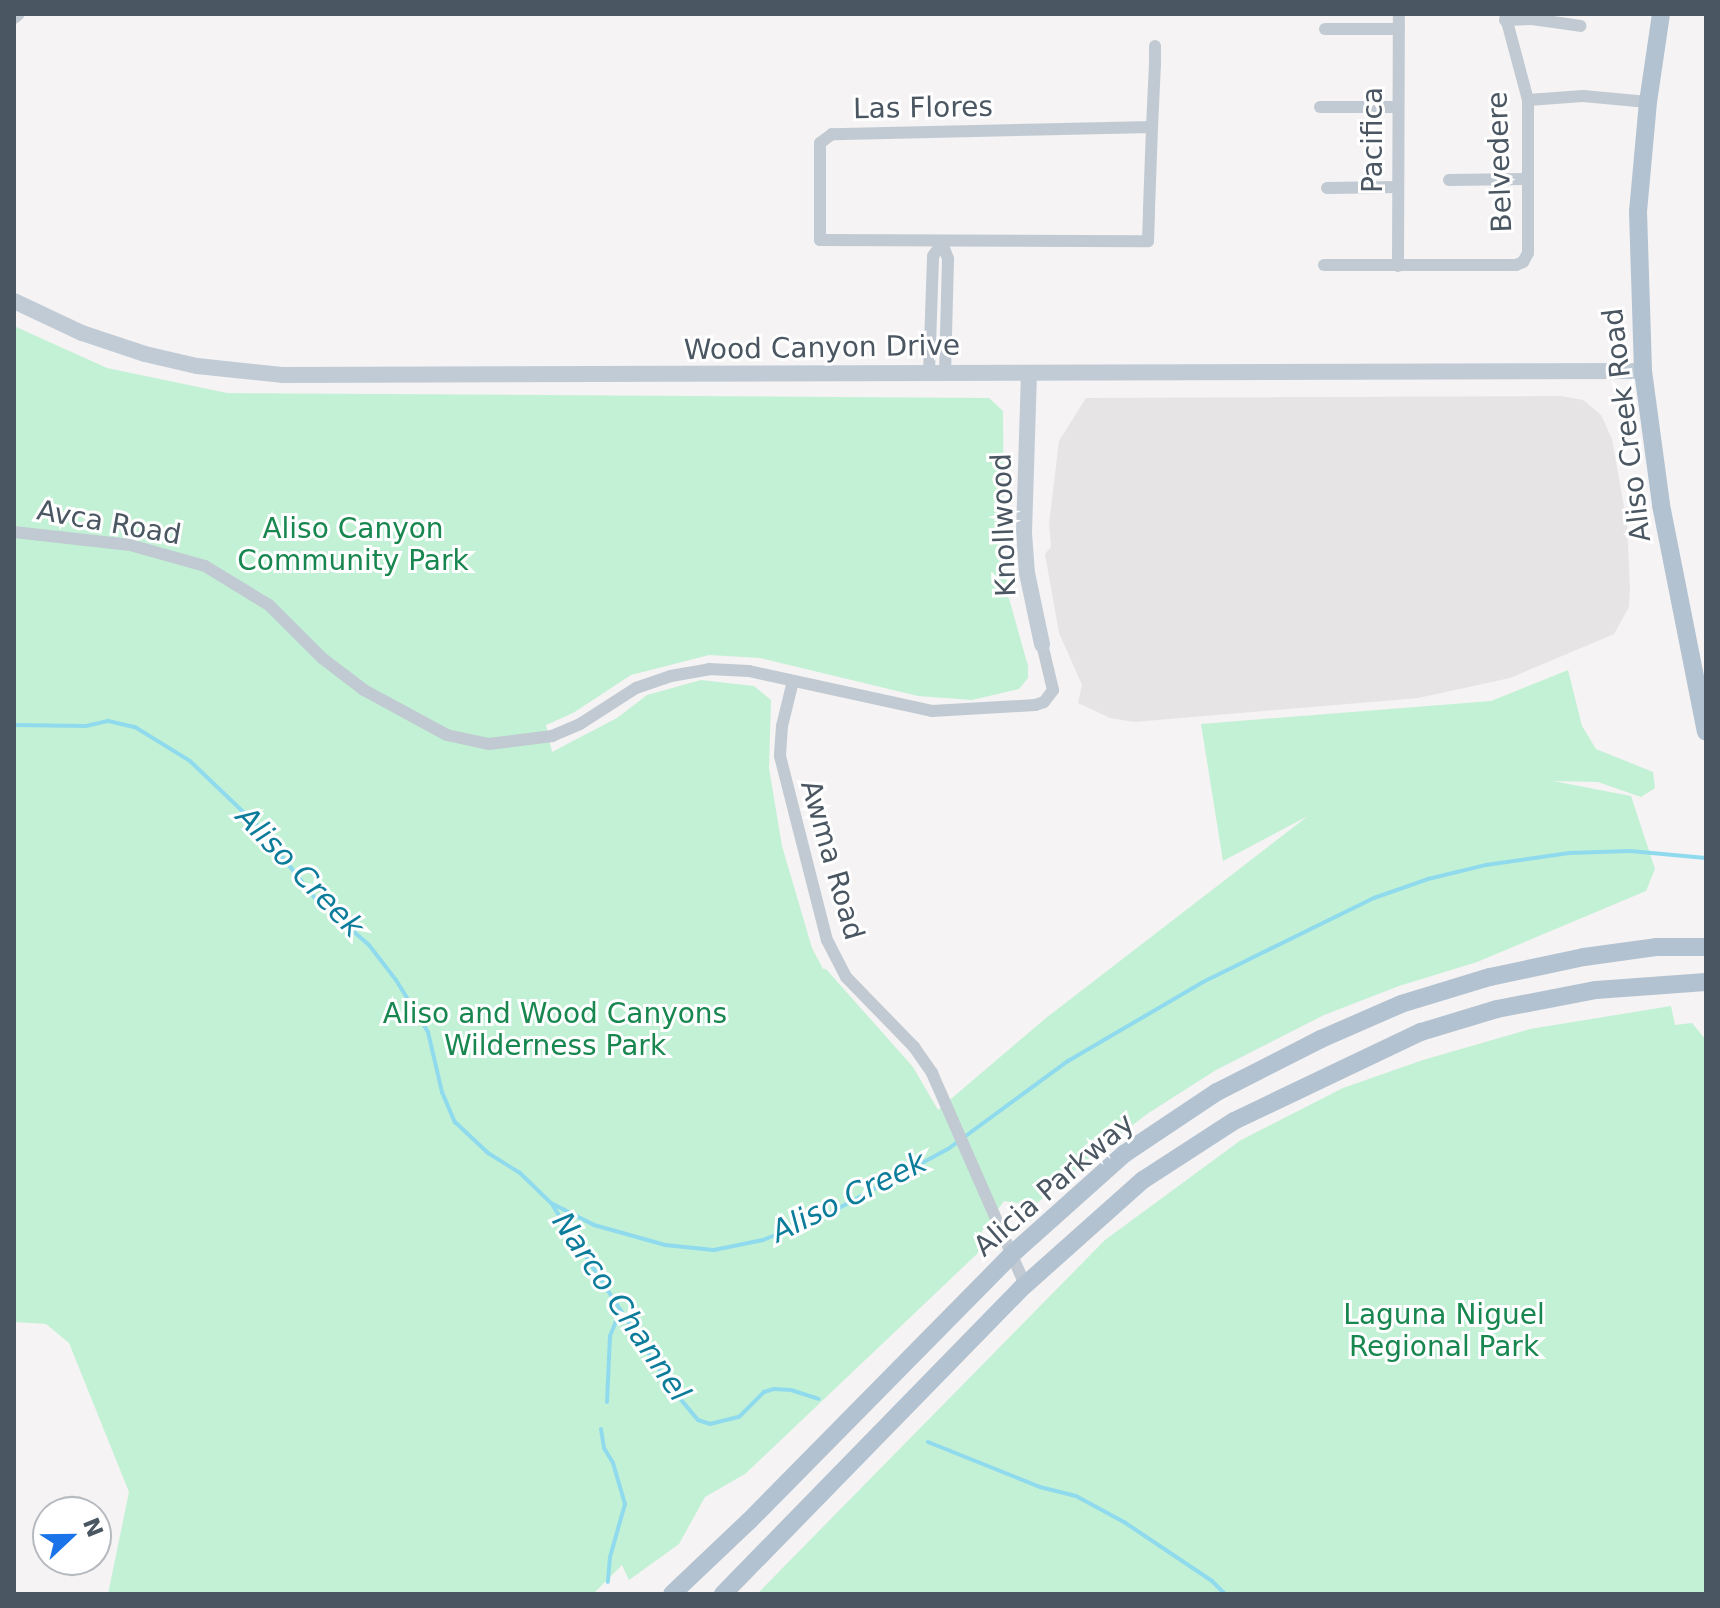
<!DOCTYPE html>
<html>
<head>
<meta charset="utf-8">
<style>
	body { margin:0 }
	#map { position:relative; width:1720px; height:1608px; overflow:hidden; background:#f5f3f3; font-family:"DejaVu Sans",sans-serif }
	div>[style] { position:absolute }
	.education>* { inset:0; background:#e6e4e5 }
	.green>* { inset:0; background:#c3f1d5 }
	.stream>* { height:4px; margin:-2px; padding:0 2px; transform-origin:2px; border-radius:2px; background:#90daee }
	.street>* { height:12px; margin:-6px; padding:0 6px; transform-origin:6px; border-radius:6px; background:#c1cad2 }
	.secondary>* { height:16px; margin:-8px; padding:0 8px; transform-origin:8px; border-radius:8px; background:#c1cbd6 }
	.primary>* { height:18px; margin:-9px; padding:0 9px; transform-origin:9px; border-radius:9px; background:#b3c2d1 }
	span { translate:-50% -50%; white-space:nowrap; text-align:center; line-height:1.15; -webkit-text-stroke:6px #fff; paint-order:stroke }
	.street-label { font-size:28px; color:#4a5661 }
	.park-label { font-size:28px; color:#17864f }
	.water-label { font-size:30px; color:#0c7c9b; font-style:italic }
	.frame { position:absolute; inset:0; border:16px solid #4a5661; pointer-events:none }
	.north { position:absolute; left:32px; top:1496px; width:80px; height:80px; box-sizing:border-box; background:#fff; border:2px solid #b7bbc0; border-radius:50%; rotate:68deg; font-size:22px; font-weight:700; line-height:32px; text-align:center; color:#4a5661 }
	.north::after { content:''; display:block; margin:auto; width:28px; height:36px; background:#1a73e8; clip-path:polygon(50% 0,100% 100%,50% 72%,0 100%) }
</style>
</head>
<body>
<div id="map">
	<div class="education">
		<i style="clip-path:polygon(1561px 396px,1583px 400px,1601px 415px,1612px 439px,1627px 524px,1630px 589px,1629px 607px,1614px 634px,1510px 678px,1418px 698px,1134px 722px,1110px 718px,1078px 703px,1082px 685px,1059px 633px,1045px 554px,1051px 547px,1049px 524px,1059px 441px,1086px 398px)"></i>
	</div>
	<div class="green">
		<i style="clip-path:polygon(14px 326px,107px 368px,227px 393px,989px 398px,1003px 411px,1004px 559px,1008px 595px,1028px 666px,1028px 678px,1019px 689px,972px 700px,918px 696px,760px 658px,709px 655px,631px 675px,573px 713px,546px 725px,552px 752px,617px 718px,647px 695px,701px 680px,754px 686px,771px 700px,769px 768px,782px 846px,812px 948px,823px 969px,826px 969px,913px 1067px,938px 1110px,1046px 1018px,1308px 816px,1223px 861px,1201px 724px,1491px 701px,1568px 670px,1582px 726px,1596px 749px,1653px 772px,1655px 788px,1641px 797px,1598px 782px,1553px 781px,1631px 796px,1655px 869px,1646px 891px,1477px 962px,1399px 986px,1324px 1015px,1216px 1070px,1147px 1114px,1083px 1163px,1034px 1206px,1004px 1201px,982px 1231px,978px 1253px,745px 1474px,705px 1497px,679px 1544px,629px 1580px,622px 1565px,593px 1594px,108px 1594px,129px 1492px,69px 1343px,46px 1324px,14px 1322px)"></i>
		<i style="clip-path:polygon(1671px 1006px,1675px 1025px,1692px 1023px,1706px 1040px,1706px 1594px,757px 1594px,1105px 1240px,1241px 1140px,1343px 1088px,1423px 1060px,1530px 1029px)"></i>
	</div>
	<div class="stream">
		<i style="left:14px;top:725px;width:72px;rotate:0.8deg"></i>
		<i style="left:86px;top:726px;width:23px;rotate:-13deg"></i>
		<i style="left:108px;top:721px;width:28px;rotate:13deg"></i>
		<i style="left:135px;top:727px;width:65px;rotate:31.7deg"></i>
		<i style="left:190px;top:761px;width:93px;rotate:43.7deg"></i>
		<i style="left:257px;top:825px;width:92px;rotate:51.6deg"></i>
		<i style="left:314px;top:897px;width:73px;rotate:41.1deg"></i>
		<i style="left:369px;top:945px;width:44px;rotate:52.4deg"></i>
		<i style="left:396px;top:980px;width:61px;rotate:58.4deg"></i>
		<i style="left:428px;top:1032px;width:62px;rotate:76.9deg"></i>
		<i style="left:442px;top:1092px;width:33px;rotate:67deg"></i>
		<i style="left:455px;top:1122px;width:45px;rotate:43.2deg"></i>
		<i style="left:488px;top:1153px;width:36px;rotate:32deg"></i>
		<i style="left:519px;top:1172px;width:45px;rotate:44.1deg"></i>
		<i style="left:551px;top:1203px;width:48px;rotate:27.1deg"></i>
		<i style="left:594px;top:1225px;width:74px;rotate:15.7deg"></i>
		<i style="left:665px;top:1245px;width:49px;rotate:5.8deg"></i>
		<i style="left:714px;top:1250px;width:50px;rotate:-11.5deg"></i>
		<i style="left:763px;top:1240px;width:72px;rotate:-21.9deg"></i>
		<i style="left:830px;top:1213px;width:134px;rotate:-28.5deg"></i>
		<i style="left:948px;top:1149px;width:149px;rotate:-36.3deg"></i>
		<i style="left:1068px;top:1061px;width:156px;rotate:-30.3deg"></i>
		<i style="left:1203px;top:982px;width:191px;rotate:-26.2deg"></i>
		<i style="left:1374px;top:898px;width:57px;rotate:-19.4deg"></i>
		<i style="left:1428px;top:879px;width:60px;rotate:-13.6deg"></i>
		<i style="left:1486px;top:865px;width:84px;rotate:-8.2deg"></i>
		<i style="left:1569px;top:853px;width:61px;rotate:-1.9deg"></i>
		<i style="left:1630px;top:851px;width:76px;rotate:5.3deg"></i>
		<i style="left:553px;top:1206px;width:218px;rotate:57deg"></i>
		<i style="left:672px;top:1389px;width:40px;rotate:50deg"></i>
		<i style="left:698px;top:1420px;width:13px;rotate:18deg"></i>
		<i style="left:710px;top:1424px;width:30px;rotate:-14deg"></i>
		<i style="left:739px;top:1417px;width:35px;rotate:-45deg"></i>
		<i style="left:764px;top:1392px;width:10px;rotate:-17deg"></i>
		<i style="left:774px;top:1389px;width:17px;rotate:3deg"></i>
		<i style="left:791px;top:1390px;width:29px;rotate:18deg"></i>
		<i style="left:607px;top:1402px;width:66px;rotate:-87.4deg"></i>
		<i style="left:610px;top:1336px;width:27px;rotate:-68deg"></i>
		<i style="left:601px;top:1429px;width:19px;rotate:81deg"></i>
		<i style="left:604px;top:1448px;width:17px;rotate:59deg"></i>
		<i style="left:613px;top:1463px;width:43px;rotate:73.7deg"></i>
		<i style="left:625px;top:1504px;width:55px;rotate:105.8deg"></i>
		<i style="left:610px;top:1557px;width:25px;rotate:95deg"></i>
		<i style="left:928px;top:1442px;width:121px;rotate:21.9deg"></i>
		<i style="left:1040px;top:1487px;width:37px;rotate:14deg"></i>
		<i style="left:1076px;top:1496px;width:55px;rotate:28.4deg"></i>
		<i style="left:1124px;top:1522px;width:106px;rotate:33.8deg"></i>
		<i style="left:1212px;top:1581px;width:18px;rotate:45deg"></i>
	</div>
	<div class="street">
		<i style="left:14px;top:18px;width:6px;rotate:-39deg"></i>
		<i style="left:1505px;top:20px;width:27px;rotate:-2deg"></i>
		<i style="left:1532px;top:19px;width:49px;rotate:8.1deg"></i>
		<i style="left:1325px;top:29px;width:74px"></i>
		<i style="left:1528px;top:100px;width:55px;rotate:-4.2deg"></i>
		<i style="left:1583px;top:96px;width:65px;rotate:5.3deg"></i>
		<i style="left:1320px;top:107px;width:76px"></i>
		<i style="left:1152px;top:127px;width:320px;rotate:178.7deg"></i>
		<i style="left:832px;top:134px;width:15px;rotate:143deg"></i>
		<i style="left:820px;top:143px;width:97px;rotate:90deg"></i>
		<i style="left:820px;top:240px;width:328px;rotate:0.2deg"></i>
		<i style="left:1148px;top:241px;width:32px;rotate:-88deg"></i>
		<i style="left:1149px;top:209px;width:82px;rotate:-87.9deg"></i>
		<i style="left:1152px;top:127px;width:63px;rotate:-87.3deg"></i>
		<i style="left:1155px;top:64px;width:18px;rotate:-90deg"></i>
		<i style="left:1449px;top:180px;width:76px;rotate:-0.8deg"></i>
		<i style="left:1327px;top:188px;width:70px;rotate:-0.8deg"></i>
		<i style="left:942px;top:243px;width:17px;rotate:69deg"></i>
		<i style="left:948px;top:259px;width:114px;rotate:91.5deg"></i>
		<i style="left:1324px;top:265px;width:192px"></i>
		<i style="left:1516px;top:265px;width:8px;rotate:-23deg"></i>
		<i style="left:1523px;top:262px;width:10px;rotate:-61deg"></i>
		<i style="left:1528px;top:253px;width:153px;rotate:-90deg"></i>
		<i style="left:1528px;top:100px;width:89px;rotate:-105deg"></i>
		<i style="left:1398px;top:266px;width:252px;rotate:-89.8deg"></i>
		<i style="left:929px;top:373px;width:117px;rotate:-88deg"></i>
		<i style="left:933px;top:256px;width:16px;rotate:-55deg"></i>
		<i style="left:14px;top:532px;width:117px;rotate:6.4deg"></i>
		<i style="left:130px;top:545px;width:78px;rotate:15.6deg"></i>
		<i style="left:205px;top:566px;width:75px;rotate:31.4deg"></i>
		<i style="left:269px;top:605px;width:75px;rotate:45deg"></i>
		<i style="left:322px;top:658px;width:53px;rotate:37.3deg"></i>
		<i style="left:364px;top:690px;width:94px;rotate:28.5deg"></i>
		<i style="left:447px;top:735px;width:43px;rotate:12.1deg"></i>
		<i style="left:489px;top:744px;width:64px;rotate:-7.2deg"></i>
		<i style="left:552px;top:736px;width:30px;rotate:-23deg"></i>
		<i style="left:580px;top:724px;width:67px;rotate:-32.7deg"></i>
		<i style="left:636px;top:688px;width:37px;rotate:-19deg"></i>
		<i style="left:671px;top:676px;width:39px;rotate:-10deg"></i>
		<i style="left:709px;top:669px;width:40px;rotate:2.9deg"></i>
		<i style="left:749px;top:671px;width:187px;rotate:12.3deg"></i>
		<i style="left:932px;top:711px;width:103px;rotate:-3.3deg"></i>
		<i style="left:1035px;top:705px;width:9px;rotate:-18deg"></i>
		<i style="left:1044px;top:702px;width:15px;rotate:-53deg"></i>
		<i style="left:1053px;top:690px;width:47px;rotate:-103.4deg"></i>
		<i style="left:793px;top:681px;width:46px;rotate:103.7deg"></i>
		<i style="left:782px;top:726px;width:30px;rotate:94deg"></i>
		<i style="left:780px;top:756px;width:190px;rotate:75.7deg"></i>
		<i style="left:827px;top:940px;width:42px;rotate:62.8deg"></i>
		<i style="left:846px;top:977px;width:98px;rotate:45.8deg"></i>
		<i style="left:914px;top:1047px;width:32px;rotate:55deg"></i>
		<i style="left:932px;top:1073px;width:232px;rotate:66.3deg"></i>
	</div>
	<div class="secondary">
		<i style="left:14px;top:301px;width:75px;rotate:25.2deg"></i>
		<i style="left:82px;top:333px;width:66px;rotate:18.4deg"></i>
		<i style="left:145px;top:354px;width:53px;rotate:13deg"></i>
		<i style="left:197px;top:366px;width:85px;rotate:6deg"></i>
		<i style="left:282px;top:375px;width:1361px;rotate:-0.17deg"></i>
		<i style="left:1029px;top:373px;width:160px;rotate:91.8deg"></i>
		<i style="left:1024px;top:533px;width:40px;rotate:85.7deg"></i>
		<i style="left:1027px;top:573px;width:73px;rotate:78.1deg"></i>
	</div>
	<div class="primary">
		<i style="left:1661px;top:14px;width:89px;rotate:98.4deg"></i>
		<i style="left:1648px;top:102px;width:109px;rotate:95.2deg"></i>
		<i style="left:1638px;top:211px;width:160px;rotate:88.2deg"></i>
		<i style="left:1643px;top:371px;width:135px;rotate:82.3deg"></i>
		<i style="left:1661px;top:505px;width:231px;rotate:78.8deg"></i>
		<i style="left:672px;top:1594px;width:106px;rotate:-43.5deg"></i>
		<i style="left:749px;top:1521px;width:373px;rotate:-45.4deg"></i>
		<i style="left:1011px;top:1255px;width:152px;rotate:-41.8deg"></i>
		<i style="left:1124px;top:1154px;width:112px;rotate:-33.7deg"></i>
		<i style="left:1217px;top:1092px;width:117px;rotate:-27deg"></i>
		<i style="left:1321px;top:1039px;width:87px;rotate:-23.6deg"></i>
		<i style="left:1401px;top:1004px;width:93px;rotate:-16.9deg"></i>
		<i style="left:1490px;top:977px;width:96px;rotate:-12deg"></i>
		<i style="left:1584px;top:957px;width:74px;rotate:-7.8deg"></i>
		<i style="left:1657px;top:947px;width:49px"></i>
		<i style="left:723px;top:1594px;width:432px;rotate:-45.7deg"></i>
		<i style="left:1025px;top:1285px;width:158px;rotate:-41.7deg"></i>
		<i style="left:1143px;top:1180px;width:108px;rotate:-33deg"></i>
		<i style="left:1234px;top:1121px;width:207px;rotate:-25.5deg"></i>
		<i style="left:1421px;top:1032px;width:79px;rotate:-16.8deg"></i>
		<i style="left:1497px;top:1009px;width:101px;rotate:-10.9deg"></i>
		<i style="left:1596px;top:990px;width:110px;rotate:-4.2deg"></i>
	</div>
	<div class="street-label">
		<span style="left:923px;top:108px;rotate:-1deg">Las Flores</span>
		<span style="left:1373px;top:140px;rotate:-90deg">Pacifica</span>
		<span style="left:1500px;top:162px;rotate:-92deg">Belvedere</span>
		<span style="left:822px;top:348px;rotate:-1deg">Wood Canyon Drive</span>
		<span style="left:1627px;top:425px;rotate:-97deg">Aliso Creek Road</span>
		<span style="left:109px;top:523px;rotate:10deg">Avca Road</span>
		<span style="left:1004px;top:525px;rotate:-92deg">Knollwood</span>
		<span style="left:832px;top:860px;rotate:74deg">Awma Road</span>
		<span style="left:1054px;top:1185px;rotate:-41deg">Alicia Parkway</span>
	</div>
	<div class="park-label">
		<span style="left:353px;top:545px">Aliso Canyon<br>Community Park</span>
		<span style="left:555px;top:1030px">Aliso and Wood Canyons<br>Wilderness Park</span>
		<span style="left:1444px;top:1331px">Laguna Niguel<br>Regional Park</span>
	</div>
	<div class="water-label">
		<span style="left:300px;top:872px;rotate:46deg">Aliso Creek</span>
		<span style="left:849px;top:1197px;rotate:-26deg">Aliso Creek</span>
		<span style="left:621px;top:1307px;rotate:56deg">Narco Channel</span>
	</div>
	<div class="frame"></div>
	<div class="north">N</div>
</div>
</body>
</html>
